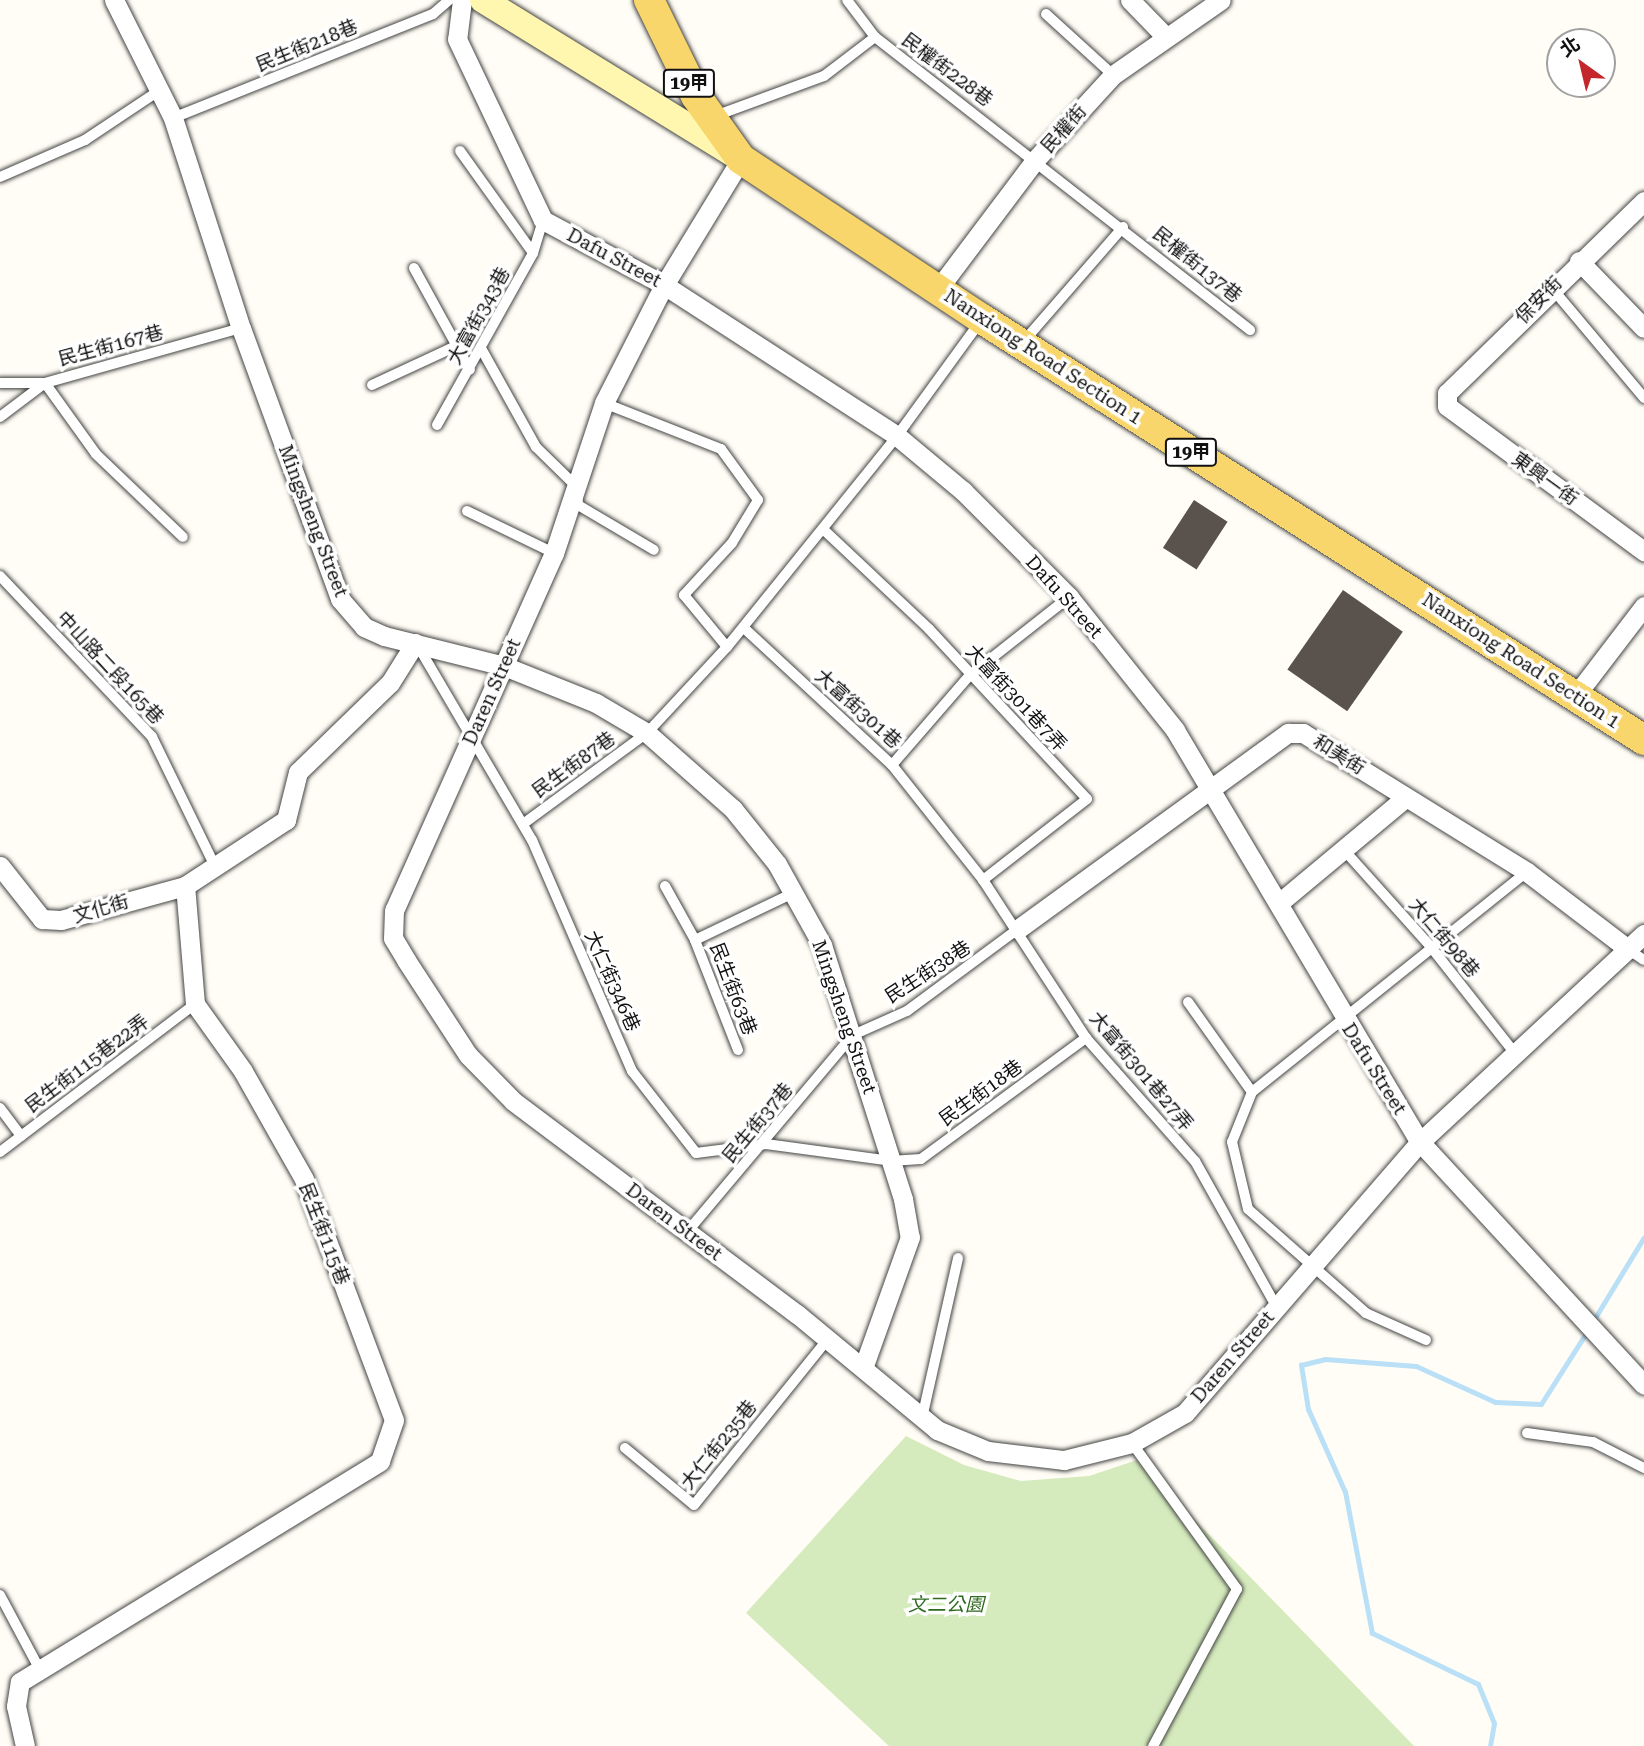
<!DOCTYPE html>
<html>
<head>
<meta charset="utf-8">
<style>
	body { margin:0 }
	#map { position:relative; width:1644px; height:1746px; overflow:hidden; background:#fffdf5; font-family:"Roboto Serif","Noto Sans TC",serif }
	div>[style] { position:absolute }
	.green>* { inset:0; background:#d5ebbd }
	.stream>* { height:5px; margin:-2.5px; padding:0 2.5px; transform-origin:2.5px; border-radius:2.5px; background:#b9e0f7 }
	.building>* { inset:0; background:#5a524d; transform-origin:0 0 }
	.roads { filter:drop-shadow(0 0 2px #444) drop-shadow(0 0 2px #444) }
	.lane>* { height:10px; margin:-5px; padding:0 5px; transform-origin:5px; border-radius:5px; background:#fff }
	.street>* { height:19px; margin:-9.5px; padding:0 9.5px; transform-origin:9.5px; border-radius:9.5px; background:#fff }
	.secondary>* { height:26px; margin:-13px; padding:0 13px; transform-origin:13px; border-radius:13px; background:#fff6b0 }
	.primary>* { height:30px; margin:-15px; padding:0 15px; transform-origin:15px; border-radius:15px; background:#f9d66b }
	span { translate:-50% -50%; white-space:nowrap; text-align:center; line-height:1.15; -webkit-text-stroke:7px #fff; paint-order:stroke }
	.shield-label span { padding:2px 5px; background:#fff; border:2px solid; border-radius:5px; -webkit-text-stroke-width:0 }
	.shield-label { font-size:18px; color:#111; font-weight:700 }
	.street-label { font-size:19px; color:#111 }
	.park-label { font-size:19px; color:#2f6b1f; font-style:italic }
	.north { position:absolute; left:1546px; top:28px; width:70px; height:70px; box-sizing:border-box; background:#fff; border:2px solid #a0a0a0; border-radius:50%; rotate:326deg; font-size:19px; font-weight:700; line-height:28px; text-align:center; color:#111 }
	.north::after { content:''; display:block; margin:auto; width:24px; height:32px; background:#c4262e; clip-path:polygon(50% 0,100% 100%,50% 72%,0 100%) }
</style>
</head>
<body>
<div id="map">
	<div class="green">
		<i style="clip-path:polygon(906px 1436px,964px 1465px,1021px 1481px,1089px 1476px,1137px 1460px,1414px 1746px,889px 1746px,746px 1613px)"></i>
	</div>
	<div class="stream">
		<i style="left:1593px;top:1321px;width:98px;rotate:-58.7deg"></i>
		<i style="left:1490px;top:1746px;width:23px;rotate:-80deg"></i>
		<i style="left:1494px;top:1723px;width:42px;rotate:-112.3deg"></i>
		<i style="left:1478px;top:1684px;width:118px;rotate:-154.3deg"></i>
		<i style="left:1372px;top:1633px;width:144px;rotate:-100.8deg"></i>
		<i style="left:1345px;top:1492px;width:91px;rotate:-114deg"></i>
		<i style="left:1308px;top:1409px;width:45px;rotate:-99deg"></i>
		<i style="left:1301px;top:1365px;width:25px;rotate:-14deg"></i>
		<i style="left:1325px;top:1359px;width:91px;rotate:4.4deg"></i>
		<i style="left:1416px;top:1366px;width:87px;rotate:24.5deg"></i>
		<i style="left:1495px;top:1402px;width:46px;rotate:2.5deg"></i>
		<i style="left:1541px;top:1404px;width:88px;rotate:-57.6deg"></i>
	</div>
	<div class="building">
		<i style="left:1194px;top:500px;width:40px;height:57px;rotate:33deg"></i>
		<i style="left:1343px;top:590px;width:73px;height:97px;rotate:35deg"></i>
	</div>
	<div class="roads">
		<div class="lane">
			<i style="left:847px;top:0;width:46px;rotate:52.9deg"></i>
			<i style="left:875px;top:37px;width:476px;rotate:38deg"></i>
			<i style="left:1046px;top:14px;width:91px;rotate:42.3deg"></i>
			<i style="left:715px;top:116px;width:116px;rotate:-20.2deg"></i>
			<i style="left:824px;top:76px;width:64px;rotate:-37.4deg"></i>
			<i style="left:173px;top:118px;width:280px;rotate:-21.8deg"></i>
			<i style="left:433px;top:14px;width:21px;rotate:-41deg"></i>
			<i style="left:460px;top:151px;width:125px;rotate:54.4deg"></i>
			<i style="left:0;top:177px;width:93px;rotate:-23.5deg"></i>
			<i style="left:85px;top:140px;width:90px;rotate:-33.7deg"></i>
			<i style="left:414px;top:268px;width:116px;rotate:61.2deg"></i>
			<i style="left:1551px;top:287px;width:145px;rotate:50deg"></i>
			<i style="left:1024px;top:341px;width:151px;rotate:-49deg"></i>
			<i style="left:482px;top:350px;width:111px;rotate:60.9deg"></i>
			<i style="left:536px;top:447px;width:57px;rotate:44.3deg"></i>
			<i style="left:577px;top:487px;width:18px;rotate:87deg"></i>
			<i style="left:578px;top:505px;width:88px;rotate:30.6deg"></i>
			<i style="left:0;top:383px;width:45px"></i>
			<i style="left:45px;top:383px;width:87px;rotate:54.3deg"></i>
			<i style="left:96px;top:454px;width:120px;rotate:43.7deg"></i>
			<i style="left:372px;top:385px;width:93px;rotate:-24.9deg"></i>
			<i style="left:604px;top:403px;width:126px;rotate:21.5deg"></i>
			<i style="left:721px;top:449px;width:63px;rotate:54deg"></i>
			<i style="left:758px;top:500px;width:50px;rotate:121.2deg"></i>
			<i style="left:732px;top:543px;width:71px;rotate:132.7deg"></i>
			<i style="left:684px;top:595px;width:67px;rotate:50.4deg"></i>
			<i style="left:0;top:417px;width:56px;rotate:-37.1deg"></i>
			<i style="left:45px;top:383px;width:204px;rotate:-15.7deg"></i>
			<i style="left:437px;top:425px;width:197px;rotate:-60.8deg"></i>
			<i style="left:533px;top:253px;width:34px;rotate:-73deg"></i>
			<i style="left:467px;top:511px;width:97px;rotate:25.8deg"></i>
			<i style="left:824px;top:530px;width:144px;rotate:43.3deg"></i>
			<i style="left:929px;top:629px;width:232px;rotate:47.1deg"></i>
			<i style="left:1087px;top:799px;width:132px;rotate:142.1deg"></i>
			<i style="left:0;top:576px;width:221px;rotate:46.6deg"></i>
			<i style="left:152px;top:737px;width:146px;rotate:64deg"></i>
			<i style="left:744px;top:628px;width:202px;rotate:42.8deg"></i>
			<i style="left:892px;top:765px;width:119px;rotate:-49.1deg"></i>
			<i style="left:970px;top:675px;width:126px;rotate:-38.2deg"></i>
			<i style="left:418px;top:646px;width:225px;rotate:59.6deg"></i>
			<i style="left:532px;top:840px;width:252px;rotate:66.6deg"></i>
			<i style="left:632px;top:1071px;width:104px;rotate:52deg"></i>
			<i style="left:696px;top:1153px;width:71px;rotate:-7.3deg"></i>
			<i style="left:766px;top:1144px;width:126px;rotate:7.7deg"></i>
			<i style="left:891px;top:1161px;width:30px;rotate:-4deg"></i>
			<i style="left:921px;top:1159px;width:205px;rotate:-36.3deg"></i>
			<i style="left:892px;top:765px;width:147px;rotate:51.6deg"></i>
			<i style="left:983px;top:880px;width:189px;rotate:56.9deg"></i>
			<i style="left:1086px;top:1038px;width:164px;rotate:48.5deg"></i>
			<i style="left:1195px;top:1161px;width:166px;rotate:60.8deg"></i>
			<i style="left:523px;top:824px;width:154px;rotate:-36.3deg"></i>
			<i style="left:647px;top:733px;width:117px;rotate:-47.1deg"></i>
			<i style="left:727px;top:647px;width:271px;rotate:-51.1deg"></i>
			<i style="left:897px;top:436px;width:140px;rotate:-54deg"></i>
			<i style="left:1344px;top:850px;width:130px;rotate:48.1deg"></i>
			<i style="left:1431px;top:947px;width:134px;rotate:51.7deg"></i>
			<i style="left:665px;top:886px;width:62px;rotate:60.9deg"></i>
			<i style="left:1628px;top:949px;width:19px;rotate:35deg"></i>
			<i style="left:1188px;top:1002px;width:110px;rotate:54.6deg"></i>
			<i style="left:738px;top:1050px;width:118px;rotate:-111.4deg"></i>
			<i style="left:695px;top:940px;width:109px;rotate:-25.6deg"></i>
			<i style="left:0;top:1108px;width:35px;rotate:53deg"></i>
			<i style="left:0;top:1152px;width:245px;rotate:-37.2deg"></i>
			<i style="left:687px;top:1232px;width:258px;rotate:-49.9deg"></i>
			<i style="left:853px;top:1035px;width:59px;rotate:-24deg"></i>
			<i style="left:907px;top:1011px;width:138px;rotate:-36.5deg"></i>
			<i style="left:1426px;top:1340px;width:66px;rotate:-155.8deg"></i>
			<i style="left:1366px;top:1313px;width:157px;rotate:-138.6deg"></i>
			<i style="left:1248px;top:1209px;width:69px;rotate:-103.4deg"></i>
			<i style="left:1232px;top:1142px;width:54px;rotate:-68.2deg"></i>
			<i style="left:1252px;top:1092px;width:352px;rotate:-38.7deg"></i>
			<i style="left:922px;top:1418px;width:164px;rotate:-77.3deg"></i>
			<i style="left:1527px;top:1433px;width:67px;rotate:7.8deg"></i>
			<i style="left:1593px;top:1442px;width:57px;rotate:27deg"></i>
			<i style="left:1132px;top:1443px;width:180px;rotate:54.3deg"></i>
			<i style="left:1237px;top:1589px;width:178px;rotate:118.1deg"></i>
			<i style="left:625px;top:1448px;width:89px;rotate:39.6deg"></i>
			<i style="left:694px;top:1505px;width:213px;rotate:-51.1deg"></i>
			<i style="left:0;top:1595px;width:85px;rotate:61.9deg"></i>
		</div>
		<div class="street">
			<i style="left:114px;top:0;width:132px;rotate:63.4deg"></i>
			<i style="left:173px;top:118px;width:221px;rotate:72.1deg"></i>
			<i style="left:241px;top:328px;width:289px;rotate:69.9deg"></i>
			<i style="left:340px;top:599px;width:37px;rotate:49deg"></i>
			<i style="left:364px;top:627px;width:22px;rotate:24deg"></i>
			<i style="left:384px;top:636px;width:124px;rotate:14deg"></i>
			<i style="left:504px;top:666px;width:99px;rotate:21.9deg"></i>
			<i style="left:596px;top:703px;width:59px;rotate:30.5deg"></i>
			<i style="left:647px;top:733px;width:115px;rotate:41.5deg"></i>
			<i style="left:733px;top:809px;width:70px;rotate:51.3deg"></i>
			<i style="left:777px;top:864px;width:93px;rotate:60.9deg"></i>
			<i style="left:822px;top:945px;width:267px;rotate:72.3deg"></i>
			<i style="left:903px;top:1199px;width:39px;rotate:80deg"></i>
			<i style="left:910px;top:1237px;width:139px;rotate:109.7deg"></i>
			<i style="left:462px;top:0;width:39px;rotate:97deg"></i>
			<i style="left:457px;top:39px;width:200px;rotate:64.6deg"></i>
			<i style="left:543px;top:220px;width:137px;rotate:28.2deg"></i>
			<i style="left:664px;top:285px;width:278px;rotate:32.9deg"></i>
			<i style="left:897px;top:436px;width:86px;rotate:39.8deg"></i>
			<i style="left:963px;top:491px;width:150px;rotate:45deg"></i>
			<i style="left:1069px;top:597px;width:170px;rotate:51.4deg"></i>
			<i style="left:1175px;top:730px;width:479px;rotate:59.3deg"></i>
			<i style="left:1420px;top:1142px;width:330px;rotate:47.3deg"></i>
			<i style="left:1130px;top:0;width:49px;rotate:45.8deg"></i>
			<i style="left:741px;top:159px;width:148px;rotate:121.4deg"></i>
			<i style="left:664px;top:285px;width:132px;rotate:117deg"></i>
			<i style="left:604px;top:403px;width:158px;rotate:108.4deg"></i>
			<i style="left:554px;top:553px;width:391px;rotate:114.1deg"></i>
			<i style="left:394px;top:910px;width:28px;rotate:92deg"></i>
			<i style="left:393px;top:938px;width:26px;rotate:59deg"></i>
			<i style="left:406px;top:960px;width:113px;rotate:56.9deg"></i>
			<i style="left:468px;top:1055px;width:64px;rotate:45.6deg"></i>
			<i style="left:513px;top:1101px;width:355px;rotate:36.9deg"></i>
			<i style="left:797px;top:1314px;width:182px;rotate:39.6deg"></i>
			<i style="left:937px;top:1430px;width:55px;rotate:22.4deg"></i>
			<i style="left:988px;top:1451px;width:77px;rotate:6.8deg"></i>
			<i style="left:1064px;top:1460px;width:70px;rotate:-14deg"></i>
			<i style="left:1132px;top:1443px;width:61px;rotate:-29.5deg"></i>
			<i style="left:1185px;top:1413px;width:359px;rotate:-49.1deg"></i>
			<i style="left:1420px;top:1142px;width:306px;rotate:-42.9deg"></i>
			<i style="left:1644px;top:201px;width:275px;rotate:135.7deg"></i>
			<i style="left:1447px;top:393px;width:13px;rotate:90deg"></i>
			<i style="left:1447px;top:406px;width:245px;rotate:36.4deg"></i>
			<i style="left:1579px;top:261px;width:93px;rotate:45.9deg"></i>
			<i style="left:938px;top:289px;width:163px;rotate:-53deg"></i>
			<i style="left:1036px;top:159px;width:114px;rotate:-47.5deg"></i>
			<i style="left:1113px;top:75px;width:131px;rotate:-34.8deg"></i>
			<i style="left:1576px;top:695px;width:112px;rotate:-52.6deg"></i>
			<i style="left:0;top:866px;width:68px;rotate:51.6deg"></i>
			<i style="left:42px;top:919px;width:19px;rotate:3deg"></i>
			<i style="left:61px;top:920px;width:129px;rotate:-15.3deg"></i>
			<i style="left:185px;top:886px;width:121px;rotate:-33.2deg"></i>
			<i style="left:286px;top:820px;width:49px;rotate:-76deg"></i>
			<i style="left:298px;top:772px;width:128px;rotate:-44.1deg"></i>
			<i style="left:390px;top:683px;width:47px;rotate:-58deg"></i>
			<i style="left:1279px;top:903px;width:165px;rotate:-39.8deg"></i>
			<i style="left:1018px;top:929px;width:334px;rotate:-36deg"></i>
			<i style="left:1288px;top:733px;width:15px"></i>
			<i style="left:1303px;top:733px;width:264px;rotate:31.8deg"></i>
			<i style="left:1527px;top:872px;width:127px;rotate:37.3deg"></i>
			<i style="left:25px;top:1746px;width:41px;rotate:-102.7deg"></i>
			<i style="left:16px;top:1706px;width:24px;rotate:-81deg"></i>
			<i style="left:20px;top:1682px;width:422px;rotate:-31.5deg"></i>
			<i style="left:380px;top:1461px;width:43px;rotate:-71.1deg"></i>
			<i style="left:394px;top:1420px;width:257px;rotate:-110.5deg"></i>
			<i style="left:304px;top:1179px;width:124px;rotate:-119.5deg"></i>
			<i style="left:243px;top:1071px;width:82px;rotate:-125.6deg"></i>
			<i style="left:195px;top:1004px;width:118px;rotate:-94.8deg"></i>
		</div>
		<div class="secondary">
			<i style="left:483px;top:0;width:303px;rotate:31.6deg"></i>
		</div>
		<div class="primary">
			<i style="left:649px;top:0;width:107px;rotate:63.9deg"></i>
			<i style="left:696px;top:96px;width:77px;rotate:54.5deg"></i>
			<i style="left:741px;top:159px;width:289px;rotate:33.6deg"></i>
			<i style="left:982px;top:319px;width:785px;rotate:32.45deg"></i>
		</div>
	</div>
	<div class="shield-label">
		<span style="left:689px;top:83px">19甲</span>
		<span style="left:1191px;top:452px">19甲</span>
	</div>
	<div class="street-label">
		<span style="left:307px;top:46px;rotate:-22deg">民生街218巷</span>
		<span style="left:947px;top:70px;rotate:37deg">民權街228巷</span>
		<span style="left:1064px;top:129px;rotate:-48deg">民權街</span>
		<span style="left:614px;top:258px;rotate:28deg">Dafu Street</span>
		<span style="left:1197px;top:265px;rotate:39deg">民權街137巷</span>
		<span style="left:1539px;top:300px;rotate:-45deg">保安街</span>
		<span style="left:479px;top:316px;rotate:-61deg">大富街343巷</span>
		<span style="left:111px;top:346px;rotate:-15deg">民生街167巷</span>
		<span style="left:1043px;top:357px;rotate:33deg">Nanxiong Road Section 1</span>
		<span style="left:1545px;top:479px;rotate:36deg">東興一街</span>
		<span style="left:313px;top:521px;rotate:69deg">Mingsheng Street</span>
		<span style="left:1064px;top:597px;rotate:48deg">Dafu Street</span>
		<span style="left:1521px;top:661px;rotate:33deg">Nanxiong Road Section 1</span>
		<span style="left:110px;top:668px;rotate:47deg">中山路二段165巷</span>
		<span style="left:492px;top:692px;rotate:-66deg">Daren Street</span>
		<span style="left:1016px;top:698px;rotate:47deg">大富街301巷7弄</span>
		<span style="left:858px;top:709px;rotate:42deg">大富街301巷</span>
		<span style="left:1339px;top:755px;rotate:32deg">和美街</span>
		<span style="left:574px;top:765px;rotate:-36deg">民生街87巷</span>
		<span style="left:101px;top:909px;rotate:-16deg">文化街</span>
		<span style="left:1444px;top:938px;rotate:50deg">大仁街98巷</span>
		<span style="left:928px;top:972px;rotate:-33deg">民生街38巷</span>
		<span style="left:612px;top:981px;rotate:66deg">大仁街346巷</span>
		<span style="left:733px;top:989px;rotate:69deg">民生街63巷</span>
		<span style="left:844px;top:1017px;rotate:71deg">Mingsheng Street</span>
		<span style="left:87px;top:1064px;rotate:-37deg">民生街115巷22弄</span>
		<span style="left:1374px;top:1069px;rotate:58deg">Dafu Street</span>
		<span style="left:1141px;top:1071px;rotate:50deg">大富街301巷27弄</span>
		<span style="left:981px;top:1093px;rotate:-36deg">民生街18巷</span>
		<span style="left:758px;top:1123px;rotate:-50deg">民生街37巷</span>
		<span style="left:674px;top:1222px;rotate:37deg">Daren Street</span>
		<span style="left:324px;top:1234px;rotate:69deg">民生街115巷</span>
		<span style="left:1233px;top:1357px;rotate:-49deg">Daren Street</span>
		<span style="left:719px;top:1445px;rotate:-51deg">大仁街235巷</span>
	</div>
	<div class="park-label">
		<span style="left:946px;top:1605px">文二公園</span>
	</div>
	<div class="north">北</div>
</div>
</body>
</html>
